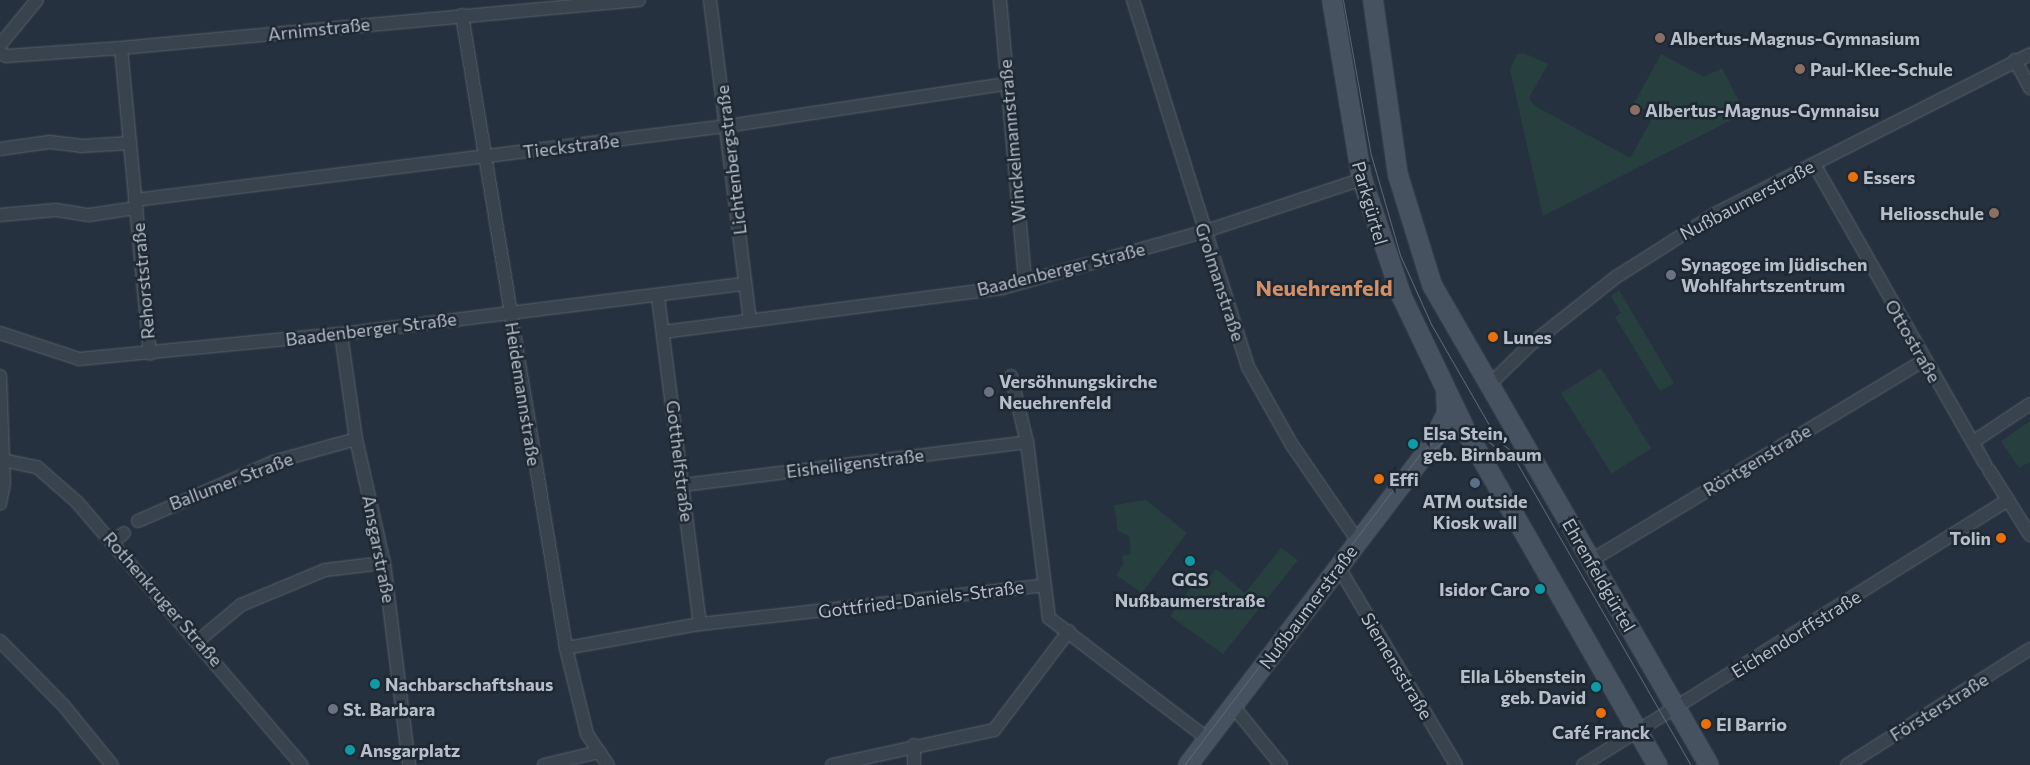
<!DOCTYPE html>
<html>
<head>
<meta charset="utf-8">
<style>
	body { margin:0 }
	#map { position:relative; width:2030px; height:765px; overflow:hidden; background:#25313e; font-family:Commissioner,sans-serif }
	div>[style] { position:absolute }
	.green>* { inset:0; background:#283f40; transform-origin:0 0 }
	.roads { filter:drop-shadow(0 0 1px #57616c) drop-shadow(0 0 1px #57616c) }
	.street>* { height:12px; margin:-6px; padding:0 6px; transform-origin:6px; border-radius:6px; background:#39434e }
	.secondary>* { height:18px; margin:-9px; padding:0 9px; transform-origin:9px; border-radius:9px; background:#475261 }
	.tram>* { height:1px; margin:-0.5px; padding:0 0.5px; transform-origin:0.5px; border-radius:0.5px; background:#5b6775 }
	.dots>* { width:14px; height:14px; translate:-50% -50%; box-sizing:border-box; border:2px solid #1e2833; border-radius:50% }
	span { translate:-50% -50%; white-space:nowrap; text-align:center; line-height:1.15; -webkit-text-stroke:5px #1e2833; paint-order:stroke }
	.street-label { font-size:18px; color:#b5bec9 }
	.poi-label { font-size:18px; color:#b5bec9; font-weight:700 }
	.left { translate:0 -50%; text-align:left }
	.right { translate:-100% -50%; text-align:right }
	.district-label { font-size:22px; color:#d39066; font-weight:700 }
</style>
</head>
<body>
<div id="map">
	<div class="green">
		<i style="clip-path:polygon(1524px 53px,1548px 64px,1529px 98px,1535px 106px,1630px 158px,1654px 115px,1634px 103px,1661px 54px,1704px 77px,1722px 68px,1745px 113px,1543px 216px,1510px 70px,1517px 54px)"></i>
		<i style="clip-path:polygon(1619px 290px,1674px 383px,1660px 391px,1615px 317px,1621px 313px,1611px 296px)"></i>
		<i style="left:1601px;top:368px;width:95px;height:47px;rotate:58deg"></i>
		<i style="clip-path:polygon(2030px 421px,2030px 462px,2019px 468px,2001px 441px)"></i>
		<i style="clip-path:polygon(1146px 500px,1187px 533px,1142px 593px,1116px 575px,1123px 565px,1122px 556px,1131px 554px,1129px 536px,1118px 531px,1114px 505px)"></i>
		<i style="clip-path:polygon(1281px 548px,1298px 560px,1223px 654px,1170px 616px,1202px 572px,1209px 578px,1216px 569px,1245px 593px)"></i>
	</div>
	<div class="roads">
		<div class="street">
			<i style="left:710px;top:0;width:322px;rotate:82.9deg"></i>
			<i style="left:1000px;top:0;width:283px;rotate:84.9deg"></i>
			<i style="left:1133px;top:0;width:385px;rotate:72.6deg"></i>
			<i style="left:1248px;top:367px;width:90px;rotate:60.6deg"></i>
			<i style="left:1292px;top:445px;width:116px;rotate:55.5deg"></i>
			<i style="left:462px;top:15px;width:641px;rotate:80.67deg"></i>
			<i style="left:566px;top:648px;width:89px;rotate:76.3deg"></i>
			<i style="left:587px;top:734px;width:37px;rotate:56deg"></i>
			<i style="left:0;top:45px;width:58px;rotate:-50.6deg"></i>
			<i style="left:121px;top:48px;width:307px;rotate:84.6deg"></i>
			<i style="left:0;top:53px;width:7px;rotate:27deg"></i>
			<i style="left:6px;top:56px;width:115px;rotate:-4deg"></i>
			<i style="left:121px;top:48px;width:520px;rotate:-5.29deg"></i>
			<i style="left:2015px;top:60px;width:32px;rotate:62deg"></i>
			<i style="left:0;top:149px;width:50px;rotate:-8deg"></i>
			<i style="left:50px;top:142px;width:31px;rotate:7deg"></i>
			<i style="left:81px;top:146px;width:49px;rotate:-3.5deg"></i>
			<i style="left:1814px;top:164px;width:345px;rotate:60.3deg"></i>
			<i style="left:135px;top:200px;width:597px;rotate:-7.13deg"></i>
			<i style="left:727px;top:126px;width:281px;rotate:-8.6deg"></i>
			<i style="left:0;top:215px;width:56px;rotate:-5.1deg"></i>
			<i style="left:56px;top:210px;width:33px;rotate:9deg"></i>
			<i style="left:89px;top:215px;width:48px;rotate:-8.5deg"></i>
			<i style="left:658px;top:297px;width:330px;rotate:82.7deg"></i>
			<i style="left:663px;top:332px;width:342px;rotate:-7.4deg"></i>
			<i style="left:1002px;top:288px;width:209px;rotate:-15.6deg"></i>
			<i style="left:1203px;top:232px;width:168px;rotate:-18.4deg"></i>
			<i style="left:0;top:333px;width:83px;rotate:18.2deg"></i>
			<i style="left:79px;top:359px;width:263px;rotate:-5.5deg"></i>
			<i style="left:341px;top:334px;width:407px;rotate:-7.1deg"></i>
			<i style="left:341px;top:334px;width:106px;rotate:81.9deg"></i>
			<i style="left:356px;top:439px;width:127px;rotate:77.3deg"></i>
			<i style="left:384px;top:563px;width:204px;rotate:82.9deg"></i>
			<i style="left:0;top:376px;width:107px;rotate:87.9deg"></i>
			<i style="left:4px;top:483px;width:21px;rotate:101deg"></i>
			<i style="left:1011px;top:376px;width:68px;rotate:76.4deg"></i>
			<i style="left:1027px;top:442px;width:177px;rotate:82.9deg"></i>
			<i style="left:1049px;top:618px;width:200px;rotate:37.3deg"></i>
			<i style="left:1489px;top:385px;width:57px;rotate:-44.3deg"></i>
			<i style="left:1530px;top:345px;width:110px;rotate:-38.3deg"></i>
			<i style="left:1616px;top:277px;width:120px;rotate:-32.4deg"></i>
			<i style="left:1717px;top:213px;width:351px;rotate:-26.9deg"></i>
			<i style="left:1973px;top:442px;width:69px;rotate:-33.7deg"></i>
			<i style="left:3px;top:460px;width:35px;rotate:12deg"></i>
			<i style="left:37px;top:467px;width:53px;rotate:41.2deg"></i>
			<i style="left:77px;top:502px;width:346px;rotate:49.5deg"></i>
			<i style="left:1989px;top:470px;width:77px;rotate:57.8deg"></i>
			<i style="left:683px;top:485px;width:347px;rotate:-7.1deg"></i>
			<i style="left:138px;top:521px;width:147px;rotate:-23.6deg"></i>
			<i style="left:273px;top:462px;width:86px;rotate:-15.5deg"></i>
			<i style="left:113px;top:542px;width:14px;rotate:-39deg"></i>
			<i style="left:1590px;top:561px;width:391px;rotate:-31deg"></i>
			<i style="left:1338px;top:566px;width:231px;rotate:59.3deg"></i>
			<i style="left:199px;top:640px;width:55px;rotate:-39.8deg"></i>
			<i style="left:241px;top:605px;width:91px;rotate:-22.6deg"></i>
			<i style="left:325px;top:570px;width:59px;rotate:-6.8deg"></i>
			<i style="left:0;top:641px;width:91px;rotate:45.4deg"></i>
			<i style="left:64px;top:706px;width:76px;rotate:50.9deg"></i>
			<i style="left:566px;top:648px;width:136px;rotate:-10.2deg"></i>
			<i style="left:700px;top:624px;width:347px;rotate:-6.4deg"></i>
			<i style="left:1233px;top:706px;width:76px;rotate:50.9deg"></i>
			<i style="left:544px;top:765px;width:57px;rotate:-13.3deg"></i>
			<i style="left:832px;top:765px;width:166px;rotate:-12.2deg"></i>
			<i style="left:994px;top:730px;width:124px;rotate:-52.9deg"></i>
			<i style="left:914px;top:765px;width:20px;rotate:-90deg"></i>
			<i style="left:1583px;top:765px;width:501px;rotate:-31.94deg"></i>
			<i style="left:1847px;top:765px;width:217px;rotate:-32.4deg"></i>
		</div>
		<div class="secondary">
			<i style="left:1332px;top:0;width:181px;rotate:80.5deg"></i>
			<i style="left:1362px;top:179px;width:125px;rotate:71.3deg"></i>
			<i style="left:1402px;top:297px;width:148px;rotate:64.5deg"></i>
			<i style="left:1466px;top:431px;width:385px;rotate:60.2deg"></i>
			<i style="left:1373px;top:0;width:177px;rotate:81.9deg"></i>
			<i style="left:1398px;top:175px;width:115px;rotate:72.8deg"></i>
			<i style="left:1432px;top:285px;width:554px;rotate:60.01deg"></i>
			<i style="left:1188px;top:765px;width:396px;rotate:-52.7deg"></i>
			<i style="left:1428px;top:450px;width:42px;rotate:-62.8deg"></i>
			<i style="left:1447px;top:413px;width:18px;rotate:-93deg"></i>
		</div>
	</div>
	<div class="tram">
		<i style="left:1343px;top:0;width:158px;rotate:79.8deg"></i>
		<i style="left:1371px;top:155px;width:104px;rotate:73.8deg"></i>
		<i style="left:1400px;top:255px;width:76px;rotate:65.8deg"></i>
		<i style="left:1431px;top:324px;width:130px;rotate:60.1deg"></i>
		<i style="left:1430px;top:452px;width:18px;rotate:-38deg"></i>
		<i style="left:1444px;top:441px;width:25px;rotate:-14deg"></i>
		<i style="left:1468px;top:435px;width:22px;rotate:18deg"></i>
		<i style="left:1489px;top:442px;width:19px;rotate:39deg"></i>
		<i style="left:1184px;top:765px;width:392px;rotate:-52.8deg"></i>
		<i style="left:1421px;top:453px;width:28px;rotate:-44deg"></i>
		<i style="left:1441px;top:434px;width:24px;rotate:-15deg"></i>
		<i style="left:1464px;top:428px;width:25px;rotate:11deg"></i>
		<i style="left:1489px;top:433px;width:26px;rotate:39deg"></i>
		<i style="left:1509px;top:449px;width:365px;rotate:60.1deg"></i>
	</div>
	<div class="dots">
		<i style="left:1660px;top:38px;background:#8d6e63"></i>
		<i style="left:1800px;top:69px;background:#8d6e63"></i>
		<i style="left:1635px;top:110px;background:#8d6e63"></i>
		<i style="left:1853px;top:177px;background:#e8710a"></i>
		<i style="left:1994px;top:213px;background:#8d6e63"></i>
		<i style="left:1671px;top:275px;background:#6b7280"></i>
		<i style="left:1493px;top:337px;background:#e8710a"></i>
		<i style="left:989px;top:392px;background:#6b7280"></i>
		<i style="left:1413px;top:444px;background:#0f9aa8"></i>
		<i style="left:1379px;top:479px;background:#e8710a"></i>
		<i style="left:1475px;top:483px;background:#5c6f8a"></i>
		<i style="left:2001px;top:538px;background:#e8710a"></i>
		<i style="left:1190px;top:561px;background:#0f9aa8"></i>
		<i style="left:1540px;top:589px;background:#0f9aa8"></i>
		<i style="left:375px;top:684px;background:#0f9aa8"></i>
		<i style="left:1596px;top:687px;background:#0f9aa8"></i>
		<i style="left:333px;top:709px;background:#6b7280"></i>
		<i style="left:1601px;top:713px;background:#e8710a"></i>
		<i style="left:1706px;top:724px;background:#e8710a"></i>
		<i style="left:350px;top:750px;background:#0f9aa8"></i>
	</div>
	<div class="street-label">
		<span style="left:319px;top:29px;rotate:-6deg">Arnimstraße</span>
		<span style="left:1012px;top:141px;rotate:-95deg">Winckelmannstraße</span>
		<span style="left:571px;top:146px;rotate:-7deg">Tieckstraße</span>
		<span style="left:731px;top:160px;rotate:-97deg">Lichtenbergstraße</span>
		<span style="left:1747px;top:200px;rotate:-28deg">Nußbaumerstraße</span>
		<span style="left:1370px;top:203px;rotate:74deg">Parkgürtel</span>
		<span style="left:1061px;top:269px;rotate:-14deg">Baadenberger Straße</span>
		<span style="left:143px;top:281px;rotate:-95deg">Rehorststraße</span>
		<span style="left:1220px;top:282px;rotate:72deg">Grolmanstraße</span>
		<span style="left:371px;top:329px;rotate:-7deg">Baadenberger Straße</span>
		<span style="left:1913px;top:341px;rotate:60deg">Ottostraße</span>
		<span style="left:523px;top:394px;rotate:81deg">Heidemannstraße</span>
		<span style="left:1757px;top:460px;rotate:-31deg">Röntgenstraße</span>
		<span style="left:680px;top:461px;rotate:83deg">Gotthelfstraße</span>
		<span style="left:855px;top:463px;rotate:-7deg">Eisheiligenstraße</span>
		<span style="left:231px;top:481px;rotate:-21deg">Ballumer Straße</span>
		<span style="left:379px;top:549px;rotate:79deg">Ansgarstraße</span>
		<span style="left:1599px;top:575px;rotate:60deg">Ehrenfeldgürtel</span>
		<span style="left:163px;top:599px;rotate:49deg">Rothenkruger Straße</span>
		<span style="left:921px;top:599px;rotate:-7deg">Gottfried-Daniels-Straße</span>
		<span style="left:1308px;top:607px;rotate:-53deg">Nußbaumerstraße</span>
		<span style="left:1796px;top:634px;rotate:-32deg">Eichendorffstraße</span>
		<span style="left:1397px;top:666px;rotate:59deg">Siemensstraße</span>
		<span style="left:1939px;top:707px;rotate:-32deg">Försterstraße</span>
	</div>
	<div class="poi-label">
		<span class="left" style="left:1670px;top:38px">Albertus-Magnus-Gymnasium</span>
		<span class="left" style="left:1810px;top:69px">Paul-Klee-Schule</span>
		<span class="left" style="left:1645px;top:110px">Albertus-Magnus-Gymnaisu</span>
		<span class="left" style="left:1863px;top:177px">Essers</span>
		<span class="right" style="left:1984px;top:213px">Heliosschule</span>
		<span class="left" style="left:1681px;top:275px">Synagoge im Jüdischen<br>Wohlfahrtszentrum</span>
		<span class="left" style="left:1503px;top:337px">Lunes</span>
		<span class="left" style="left:999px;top:392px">Versöhnungskirche<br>Neuehrenfeld</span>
		<span class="left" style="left:1423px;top:444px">Elsa Stein,<br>geb. Birnbaum</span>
		<span class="left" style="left:1389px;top:479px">Effi</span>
		<span style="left:1475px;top:512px">ATM outside<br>Kiosk wall</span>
		<span class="right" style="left:1991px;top:538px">Tolin</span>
		<span style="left:1190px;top:590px">GGS<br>Nußbaumerstraße</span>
		<span class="right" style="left:1530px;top:589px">Isidor Caro</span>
		<span class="right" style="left:1586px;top:687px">Ella Löbenstein<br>geb. David</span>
		<span class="left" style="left:385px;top:684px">Nachbarschaftshaus</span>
		<span class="left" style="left:343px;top:709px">St. Barbara</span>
		<span class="left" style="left:1716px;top:724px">El Barrio</span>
		<span style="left:1601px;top:732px">Café Franck</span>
		<span class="left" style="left:360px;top:750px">Ansgarplatz</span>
	</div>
	<div class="district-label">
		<span style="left:1324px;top:288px">Neuehrenfeld</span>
	</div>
</div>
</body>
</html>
